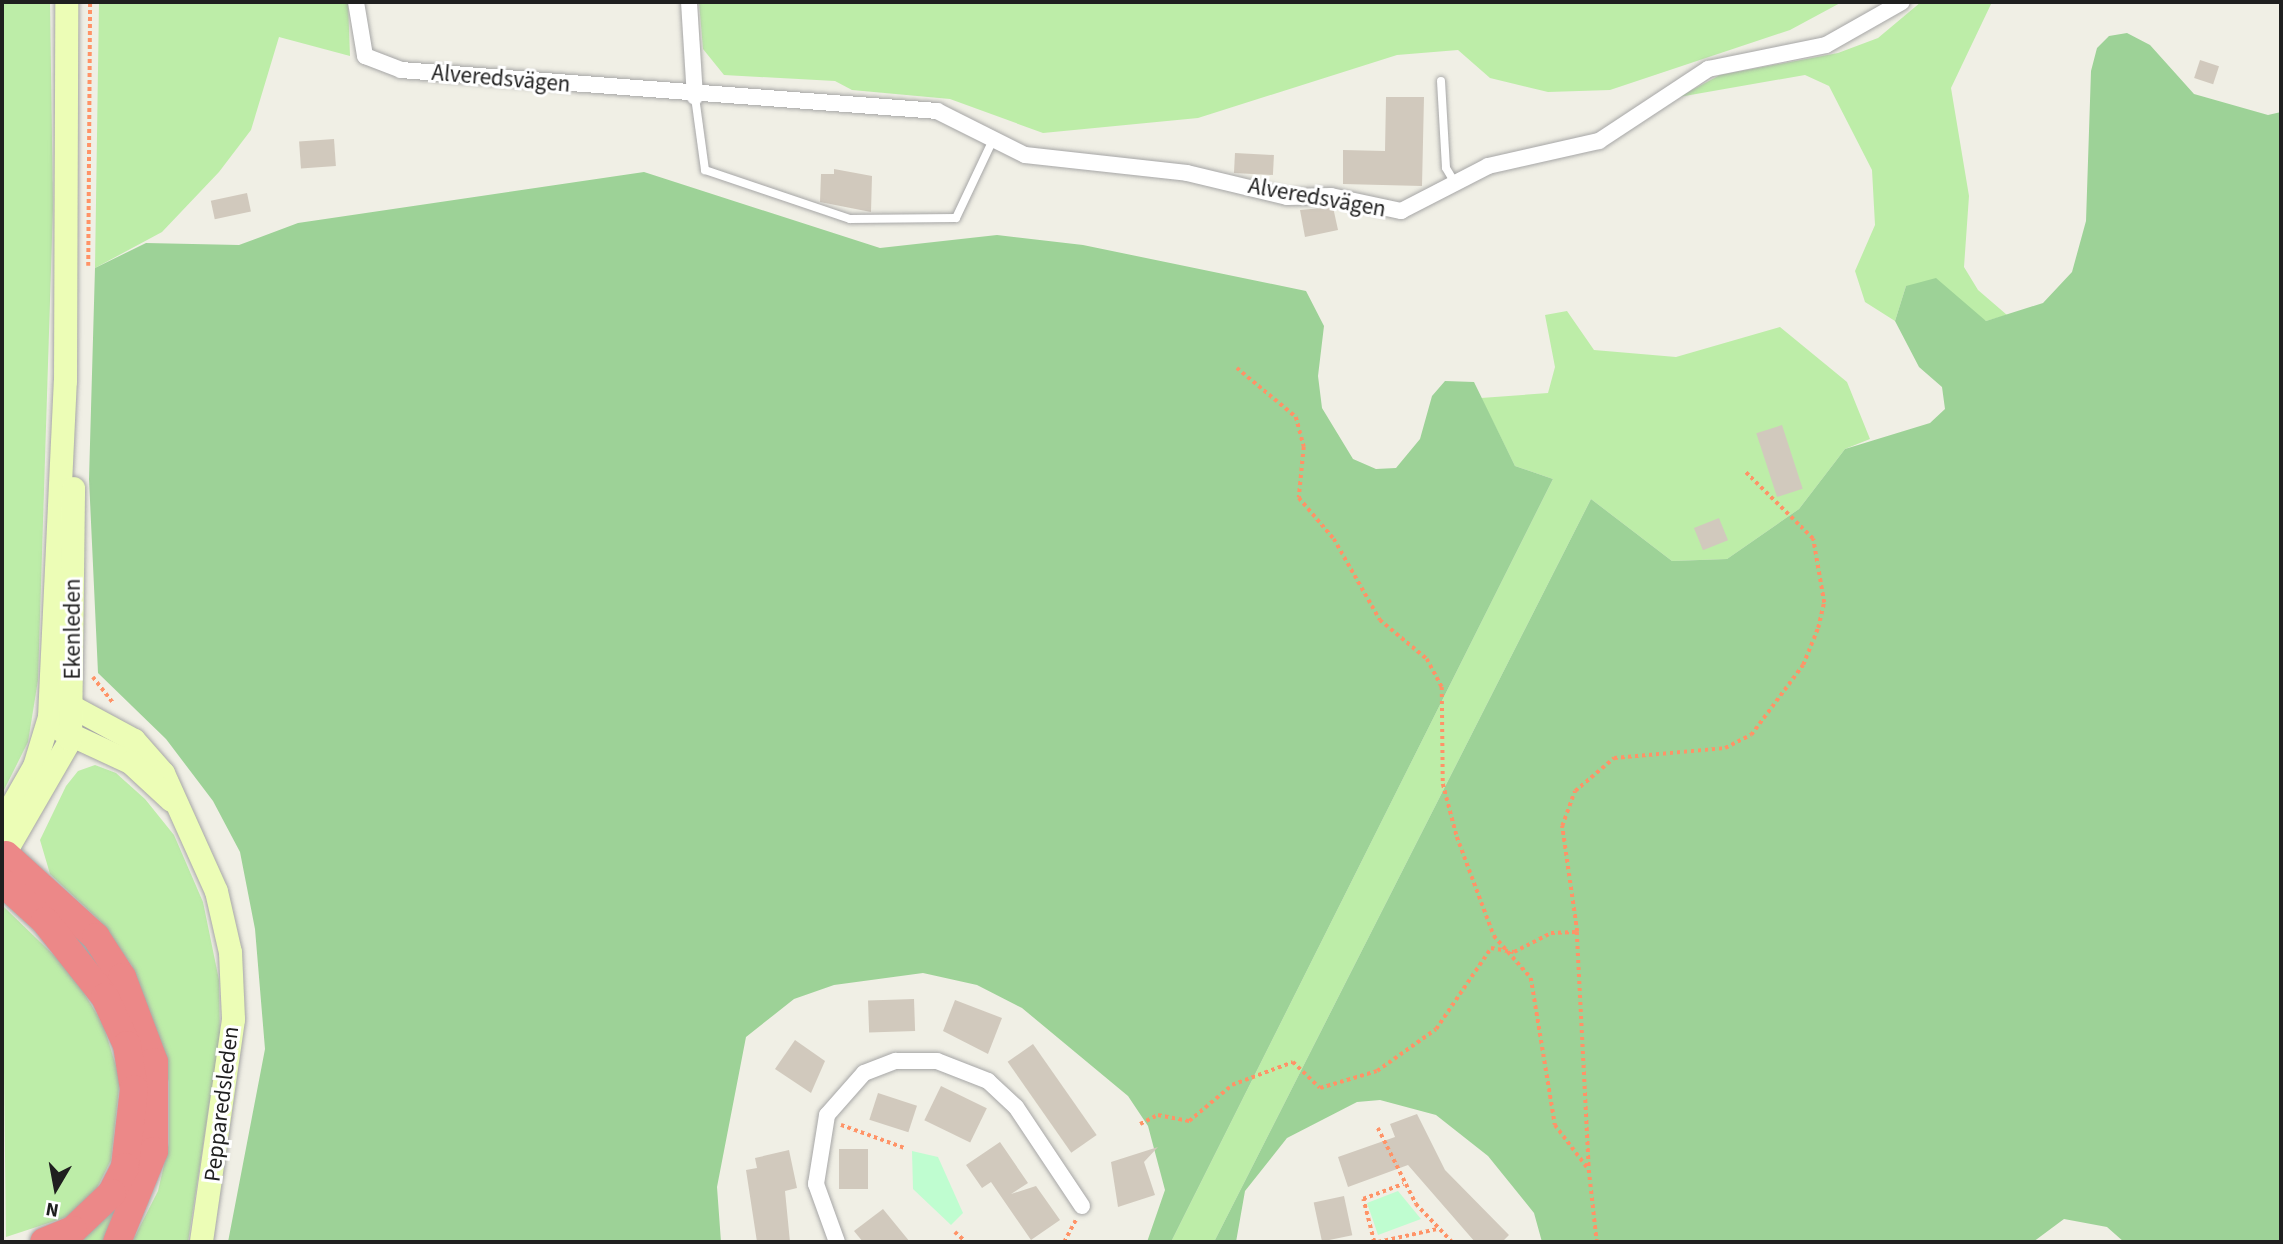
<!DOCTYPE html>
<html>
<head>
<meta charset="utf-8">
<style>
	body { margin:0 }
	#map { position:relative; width:2283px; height:1244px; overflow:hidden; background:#f0efe5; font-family:"Source Sans 3",sans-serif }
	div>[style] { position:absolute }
	.grass>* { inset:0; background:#bdeda8 }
	.forest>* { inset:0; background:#9dd297 }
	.park>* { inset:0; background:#bffdd0 }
	.building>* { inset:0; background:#d1c9bd; transform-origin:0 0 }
	.path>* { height:3.5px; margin-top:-1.75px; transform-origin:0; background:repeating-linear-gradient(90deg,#ff9367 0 3.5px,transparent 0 7px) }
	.roads { filter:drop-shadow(0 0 2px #a6a6a6) drop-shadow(0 0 2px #a6a6a6) }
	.lane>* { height:8px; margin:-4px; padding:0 4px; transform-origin:4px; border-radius:4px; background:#fff }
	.street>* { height:16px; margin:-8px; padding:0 8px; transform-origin:8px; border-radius:8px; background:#fff }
	.secondary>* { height:23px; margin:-11.5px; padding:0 11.5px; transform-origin:11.5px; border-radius:11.5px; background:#ecfdb6 }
	.highway>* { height:28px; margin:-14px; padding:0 14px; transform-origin:14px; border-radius:14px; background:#ec8888 }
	span { translate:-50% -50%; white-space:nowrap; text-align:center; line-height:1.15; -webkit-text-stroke:6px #fff; paint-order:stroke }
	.street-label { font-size:23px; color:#1f1f1f }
	.frame { position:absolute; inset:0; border:4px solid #1f1f1f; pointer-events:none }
	.north { position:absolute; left:21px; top:1153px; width:70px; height:70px; -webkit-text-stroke:5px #fff; paint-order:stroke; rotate:190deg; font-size:19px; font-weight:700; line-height:28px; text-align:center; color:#1f1f1f }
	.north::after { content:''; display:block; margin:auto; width:24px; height:32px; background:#1f1f1f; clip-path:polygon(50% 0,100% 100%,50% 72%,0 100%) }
</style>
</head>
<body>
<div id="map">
	<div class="grass">
		<i style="clip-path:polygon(2px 2px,50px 2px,53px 206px,38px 680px,28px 742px,2px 794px)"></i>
		<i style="clip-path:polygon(99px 2px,348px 2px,350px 56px,279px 37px,251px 130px,219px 172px,162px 232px,95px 268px)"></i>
		<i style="clip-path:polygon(699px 2px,1842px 2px,1790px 30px,1610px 90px,1548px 92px,1490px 78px,1458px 50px,1397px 55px,1198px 118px,1043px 133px,950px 99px,852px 90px,835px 81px,724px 75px,703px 49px)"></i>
		<i style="clip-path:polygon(1921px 2px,1992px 2px,1951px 88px,1969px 196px,1964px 267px,1978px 290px,2007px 315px,1986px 321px,1906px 286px,1895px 321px,1865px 302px,1855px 271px,1875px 225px,1872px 170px,1829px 86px,1805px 75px,1679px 97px,1720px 75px,1838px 53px,1878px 38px)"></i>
		<i style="clip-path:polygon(1567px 311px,1594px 350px,1676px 357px,1780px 327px,1847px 382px,1870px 439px,1845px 449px,1799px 509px,1727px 559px,1672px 561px,1591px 499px,1214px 1242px,1171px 1242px,1553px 479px,1515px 466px,1481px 398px,1548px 393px,1555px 367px,1545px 315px)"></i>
		<i style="clip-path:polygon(95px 765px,116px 773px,145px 799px,174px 835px,203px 902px,219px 980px,220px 1035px,188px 1242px,132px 1242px,158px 1191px,169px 1143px,169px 1082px,132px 966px,100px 921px,50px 874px,40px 840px,66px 786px,78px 771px)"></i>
		<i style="clip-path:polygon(2px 905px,71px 972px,103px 1024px,120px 1079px,111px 1160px,97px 1188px,73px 1215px,6px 1237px)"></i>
		<i style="clip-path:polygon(130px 1194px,102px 1242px,78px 1242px)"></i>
	</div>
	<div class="forest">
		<i style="clip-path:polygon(2127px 33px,2150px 45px,2194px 94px,2268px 115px,2281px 112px,2281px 1242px,2124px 1242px,2107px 1227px,2064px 1219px,2033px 1242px,1542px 1242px,1534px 1213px,1488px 1156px,1436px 1115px,1380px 1100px,1357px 1102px,1287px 1138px,1245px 1191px,1236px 1242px,1214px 1242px,1591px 499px,1672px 561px,1727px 559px,1799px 509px,1845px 449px,1930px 423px,1945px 409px,1942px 387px,1919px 367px,1895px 321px,1906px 286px,1936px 278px,1986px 321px,2043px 303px,2072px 272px,2086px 221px,2091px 71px,2097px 48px,2109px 36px)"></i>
		<i style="clip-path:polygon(644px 172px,880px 248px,997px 235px,1083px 245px,1306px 291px,1324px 326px,1318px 376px,1322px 408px,1353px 459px,1376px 469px,1396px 468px,1420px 439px,1432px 396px,1445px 381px,1474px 382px,1515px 466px,1553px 479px,1171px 1242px,1147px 1242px,1165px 1190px,1148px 1126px,1128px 1096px,1022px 1008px,977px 985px,923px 973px,834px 985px,794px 999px,746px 1037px,717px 1187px,721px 1242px,228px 1242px,265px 1049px,255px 929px,240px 852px,213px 801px,166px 739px,98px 673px,89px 479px,95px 268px,146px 243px,239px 245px,298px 223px)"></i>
	</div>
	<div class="park">
		<i style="clip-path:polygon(912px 1151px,938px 1157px,963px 1213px,951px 1225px,913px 1189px)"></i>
		<i style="clip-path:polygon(1398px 1191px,1421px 1219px,1378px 1235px,1367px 1203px)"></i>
	</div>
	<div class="building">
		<i style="left:2200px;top:60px;width:20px;height:19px;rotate:18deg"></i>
		<i style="clip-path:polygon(1386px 97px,1424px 97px,1422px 186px,1343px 184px,1343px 150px,1385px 151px)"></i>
		<i style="left:334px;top:139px;width:27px;height:35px;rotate:86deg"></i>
		<i style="left:1235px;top:153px;width:39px;height:20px;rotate:3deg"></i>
		<i style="clip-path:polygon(834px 169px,872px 176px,871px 212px,820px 202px,821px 174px,834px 174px)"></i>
		<i style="left:247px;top:193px;width:19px;height:37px;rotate:78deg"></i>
		<i style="clip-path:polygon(1333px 207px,1338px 230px,1305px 237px,1300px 210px)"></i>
		<i style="left:1782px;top:425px;width:67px;height:27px;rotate:72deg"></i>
		<i style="left:1719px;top:518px;width:24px;height:27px;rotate:68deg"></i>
		<i style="left:914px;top:999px;width:32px;height:46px;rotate:88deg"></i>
		<i style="clip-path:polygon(955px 1000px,1002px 1018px,988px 1054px,943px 1031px)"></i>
		<i style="clip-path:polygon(795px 1040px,825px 1061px,811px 1093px,775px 1069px)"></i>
		<i style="left:1033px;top:1044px;width:111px;height:31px;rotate:55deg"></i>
		<i style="left:941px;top:1086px;width:51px;height:38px;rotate:26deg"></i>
		<i style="left:878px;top:1093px;width:41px;height:28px;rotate:18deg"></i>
		<i style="clip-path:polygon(1417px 1114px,1445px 1170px,1509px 1235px,1502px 1242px,1475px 1242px,1408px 1165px,1348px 1187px,1338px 1157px,1395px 1137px,1390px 1124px)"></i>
		<i style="clip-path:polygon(1000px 1142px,1028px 1183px,1011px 1194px,1036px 1186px,1060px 1220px,1031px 1240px,991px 1182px,982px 1188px,966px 1165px)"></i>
		<i style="clip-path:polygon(1158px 1147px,1144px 1162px,1155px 1195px,1118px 1207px,1111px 1162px)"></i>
		<i style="left:839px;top:1149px;width:29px;height:40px"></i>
		<i style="clip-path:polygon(789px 1150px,797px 1188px,785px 1191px,790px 1242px,757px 1242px,746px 1170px,757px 1168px,755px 1158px)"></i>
		<i style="left:1344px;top:1196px;width:40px;height:31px;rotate:78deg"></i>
		<i style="clip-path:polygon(883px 1209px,910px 1242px,863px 1242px,854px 1231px)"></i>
	</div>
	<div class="path">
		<i style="left:88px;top:266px;width:264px;rotate:-89.6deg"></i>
		<i style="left:1237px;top:368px;width:77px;rotate:39.7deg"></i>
		<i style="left:1296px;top:417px;width:31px;rotate:75deg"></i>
		<i style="left:1304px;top:447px;width:51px;rotate:95.6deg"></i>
		<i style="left:1299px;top:498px;width:54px;rotate:49.5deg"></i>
		<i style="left:1334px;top:539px;width:93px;rotate:60.4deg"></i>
		<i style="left:1380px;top:620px;width:61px;rotate:39.7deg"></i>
		<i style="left:1427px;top:659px;width:32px;rotate:62deg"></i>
		<i style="left:1442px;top:687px;width:97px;rotate:89.4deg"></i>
		<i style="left:1443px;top:784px;width:55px;rotate:75.2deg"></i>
		<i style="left:1457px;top:837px;width:106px;rotate:69.5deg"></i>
		<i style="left:1494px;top:936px;width:56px;rotate:48.6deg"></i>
		<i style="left:1531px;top:978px;width:149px;rotate:80.7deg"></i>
		<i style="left:1555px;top:1125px;width:56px;rotate:52.9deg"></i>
		<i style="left:1589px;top:1170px;width:72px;rotate:83.7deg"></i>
		<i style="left:93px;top:677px;width:34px;rotate:52deg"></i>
		<i style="left:1577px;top:932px;width:236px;rotate:87.1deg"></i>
		<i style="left:1140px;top:1124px;width:20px;rotate:-27deg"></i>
		<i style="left:1158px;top:1115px;width:32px;rotate:11deg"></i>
		<i style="left:1189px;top:1121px;width:56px;rotate:-39.9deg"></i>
		<i style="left:1232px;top:1085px;width:65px;rotate:-20.7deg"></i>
		<i style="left:1293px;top:1062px;width:37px;rotate:44deg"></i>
		<i style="left:1320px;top:1088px;width:59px;rotate:-16.6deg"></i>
		<i style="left:1377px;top:1071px;width:72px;rotate:-35.4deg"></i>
		<i style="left:1436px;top:1029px;width:98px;rotate:-55.8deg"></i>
		<i style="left:1491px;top:948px;width:23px;rotate:10deg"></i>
		<i style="left:1514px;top:952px;width:42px;rotate:-27.2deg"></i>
		<i style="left:1551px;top:933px;width:26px;rotate:-2deg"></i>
		<i style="left:1577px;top:932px;width:107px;rotate:-98.1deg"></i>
		<i style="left:1562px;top:826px;width:37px;rotate:-70deg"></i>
		<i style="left:1575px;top:791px;width:51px;rotate:-40.2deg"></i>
		<i style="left:1614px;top:758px;width:111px;rotate:-5.1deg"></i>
		<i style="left:1725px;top:748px;width:29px;rotate:-27deg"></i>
		<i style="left:1751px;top:735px;width:87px;rotate:-53.4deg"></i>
		<i style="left:1803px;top:665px;width:40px;rotate:-68deg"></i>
		<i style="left:1818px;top:628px;width:26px;rotate:-77deg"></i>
		<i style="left:1824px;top:603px;width:65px;rotate:-99.8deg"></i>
		<i style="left:1813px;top:539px;width:95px;rotate:-135.4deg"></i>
		<i style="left:841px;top:1125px;width:68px;rotate:19.8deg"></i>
		<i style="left:1378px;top:1128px;width:85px;rotate:63.4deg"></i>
		<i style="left:1416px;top:1204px;width:52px;rotate:46.5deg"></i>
		<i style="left:955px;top:1232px;width:15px;rotate:42deg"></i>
		<i style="left:1064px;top:1242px;width:26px;rotate:-62deg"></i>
		<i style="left:1374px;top:1242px;width:44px;rotate:-104.3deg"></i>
		<i style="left:1363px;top:1199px;width:43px;rotate:-20.6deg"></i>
		<i style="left:1378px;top:1242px;width:60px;rotate:-12.4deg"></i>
	</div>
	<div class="roads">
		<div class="lane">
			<i style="left:1441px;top:81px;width:87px;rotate:86.7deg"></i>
			<i style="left:1446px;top:168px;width:17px;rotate:59deg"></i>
			<i style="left:695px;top:97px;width:74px;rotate:82.2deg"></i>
			<i style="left:705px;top:170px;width:153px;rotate:18.7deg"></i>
			<i style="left:850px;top:219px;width:106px;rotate:-0.5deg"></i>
			<i style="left:956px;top:218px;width:84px;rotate:-64.7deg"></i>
		</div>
		<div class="street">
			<i style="left:356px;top:2px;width:55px;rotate:80.5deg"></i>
			<i style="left:365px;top:56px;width:39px;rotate:21deg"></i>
			<i style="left:401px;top:70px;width:538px;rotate:4.37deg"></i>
			<i style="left:937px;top:111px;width:98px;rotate:26.6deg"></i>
			<i style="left:1025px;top:155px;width:163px;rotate:6.3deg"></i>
			<i style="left:1187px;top:173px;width:103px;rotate:13.5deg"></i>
			<i style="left:1287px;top:197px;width:44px;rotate:-1.3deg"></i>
			<i style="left:1331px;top:196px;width:72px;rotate:12.1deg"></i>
			<i style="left:1401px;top:211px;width:98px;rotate:-27.3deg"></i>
			<i style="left:1488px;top:166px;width:114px;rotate:-12.7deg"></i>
			<i style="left:1599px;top:141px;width:131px;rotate:-33.4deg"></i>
			<i style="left:1708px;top:69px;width:120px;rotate:-11.5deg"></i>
			<i style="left:1826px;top:45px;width:87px;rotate:-29.5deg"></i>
			<i style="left:689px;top:2px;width:95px;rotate:86.4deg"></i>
			<i style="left:837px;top:1242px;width:62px;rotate:-109.9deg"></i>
			<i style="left:816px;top:1184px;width:70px;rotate:-80.9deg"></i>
			<i style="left:827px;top:1115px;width:56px;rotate:-48.6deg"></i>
			<i style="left:864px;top:1073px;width:34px;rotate:-21deg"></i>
			<i style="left:896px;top:1061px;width:41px"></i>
			<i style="left:937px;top:1061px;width:55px;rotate:21.4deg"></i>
			<i style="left:988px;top:1081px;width:38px;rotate:43deg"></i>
			<i style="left:1016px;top:1107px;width:119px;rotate:56.3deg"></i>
		</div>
		<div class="secondary">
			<i style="left:49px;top:717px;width:26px;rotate:-23deg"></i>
			<i style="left:73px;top:707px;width:69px;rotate:28.4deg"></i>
			<i style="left:134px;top:740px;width:44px;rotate:48.7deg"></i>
			<i style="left:163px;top:773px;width:129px;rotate:65.8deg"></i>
			<i style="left:216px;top:891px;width:63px;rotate:77.1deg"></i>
			<i style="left:230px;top:952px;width:67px;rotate:87.4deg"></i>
			<i style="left:233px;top:1019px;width:225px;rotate:98.2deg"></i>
			<i style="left:61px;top:730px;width:76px;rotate:24.9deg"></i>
			<i style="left:130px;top:762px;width:56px;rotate:42.8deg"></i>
			<i style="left:2px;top:822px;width:64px;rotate:-60.3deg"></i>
			<i style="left:34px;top:766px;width:51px;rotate:-73deg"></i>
			<i style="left:49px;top:717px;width:336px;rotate:-87.3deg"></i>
			<i style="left:65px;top:381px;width:379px;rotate:-89.8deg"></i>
			<i style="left:2px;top:857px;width:136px;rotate:-60deg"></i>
			<i style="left:70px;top:739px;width:251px;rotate:-89.3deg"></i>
		</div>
		<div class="highway">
			<i style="left:6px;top:855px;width:122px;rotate:42.3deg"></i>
			<i style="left:96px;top:937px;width:48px;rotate:57deg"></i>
			<i style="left:122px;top:977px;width:91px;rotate:69.4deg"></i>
			<i style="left:154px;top:1062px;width:89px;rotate:90deg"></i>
			<i style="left:154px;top:1151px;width:98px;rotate:112.1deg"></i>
			<i style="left:2px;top:882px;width:58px;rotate:42.2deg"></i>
			<i style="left:45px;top:921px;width:97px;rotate:51.7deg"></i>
			<i style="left:105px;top:997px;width:53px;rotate:65.4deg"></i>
			<i style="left:127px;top:1045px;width:45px;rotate:81deg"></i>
			<i style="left:134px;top:1089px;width:79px;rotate:96.6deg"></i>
			<i style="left:125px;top:1167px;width:29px;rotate:117deg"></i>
			<i style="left:112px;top:1193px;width:54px;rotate:136.5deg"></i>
			<i style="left:73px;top:1230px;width:31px;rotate:158deg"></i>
		</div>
	</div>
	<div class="street-label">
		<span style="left:501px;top:79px;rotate:5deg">Alveredsvägen</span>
		<span style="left:1317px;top:198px;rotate:10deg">Alveredsvägen</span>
		<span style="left:73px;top:629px;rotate:-90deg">Ekenleden</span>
		<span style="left:222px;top:1104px;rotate:-83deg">Pepparedsleden</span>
	</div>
	<div class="frame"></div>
	<div class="north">N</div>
</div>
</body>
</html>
